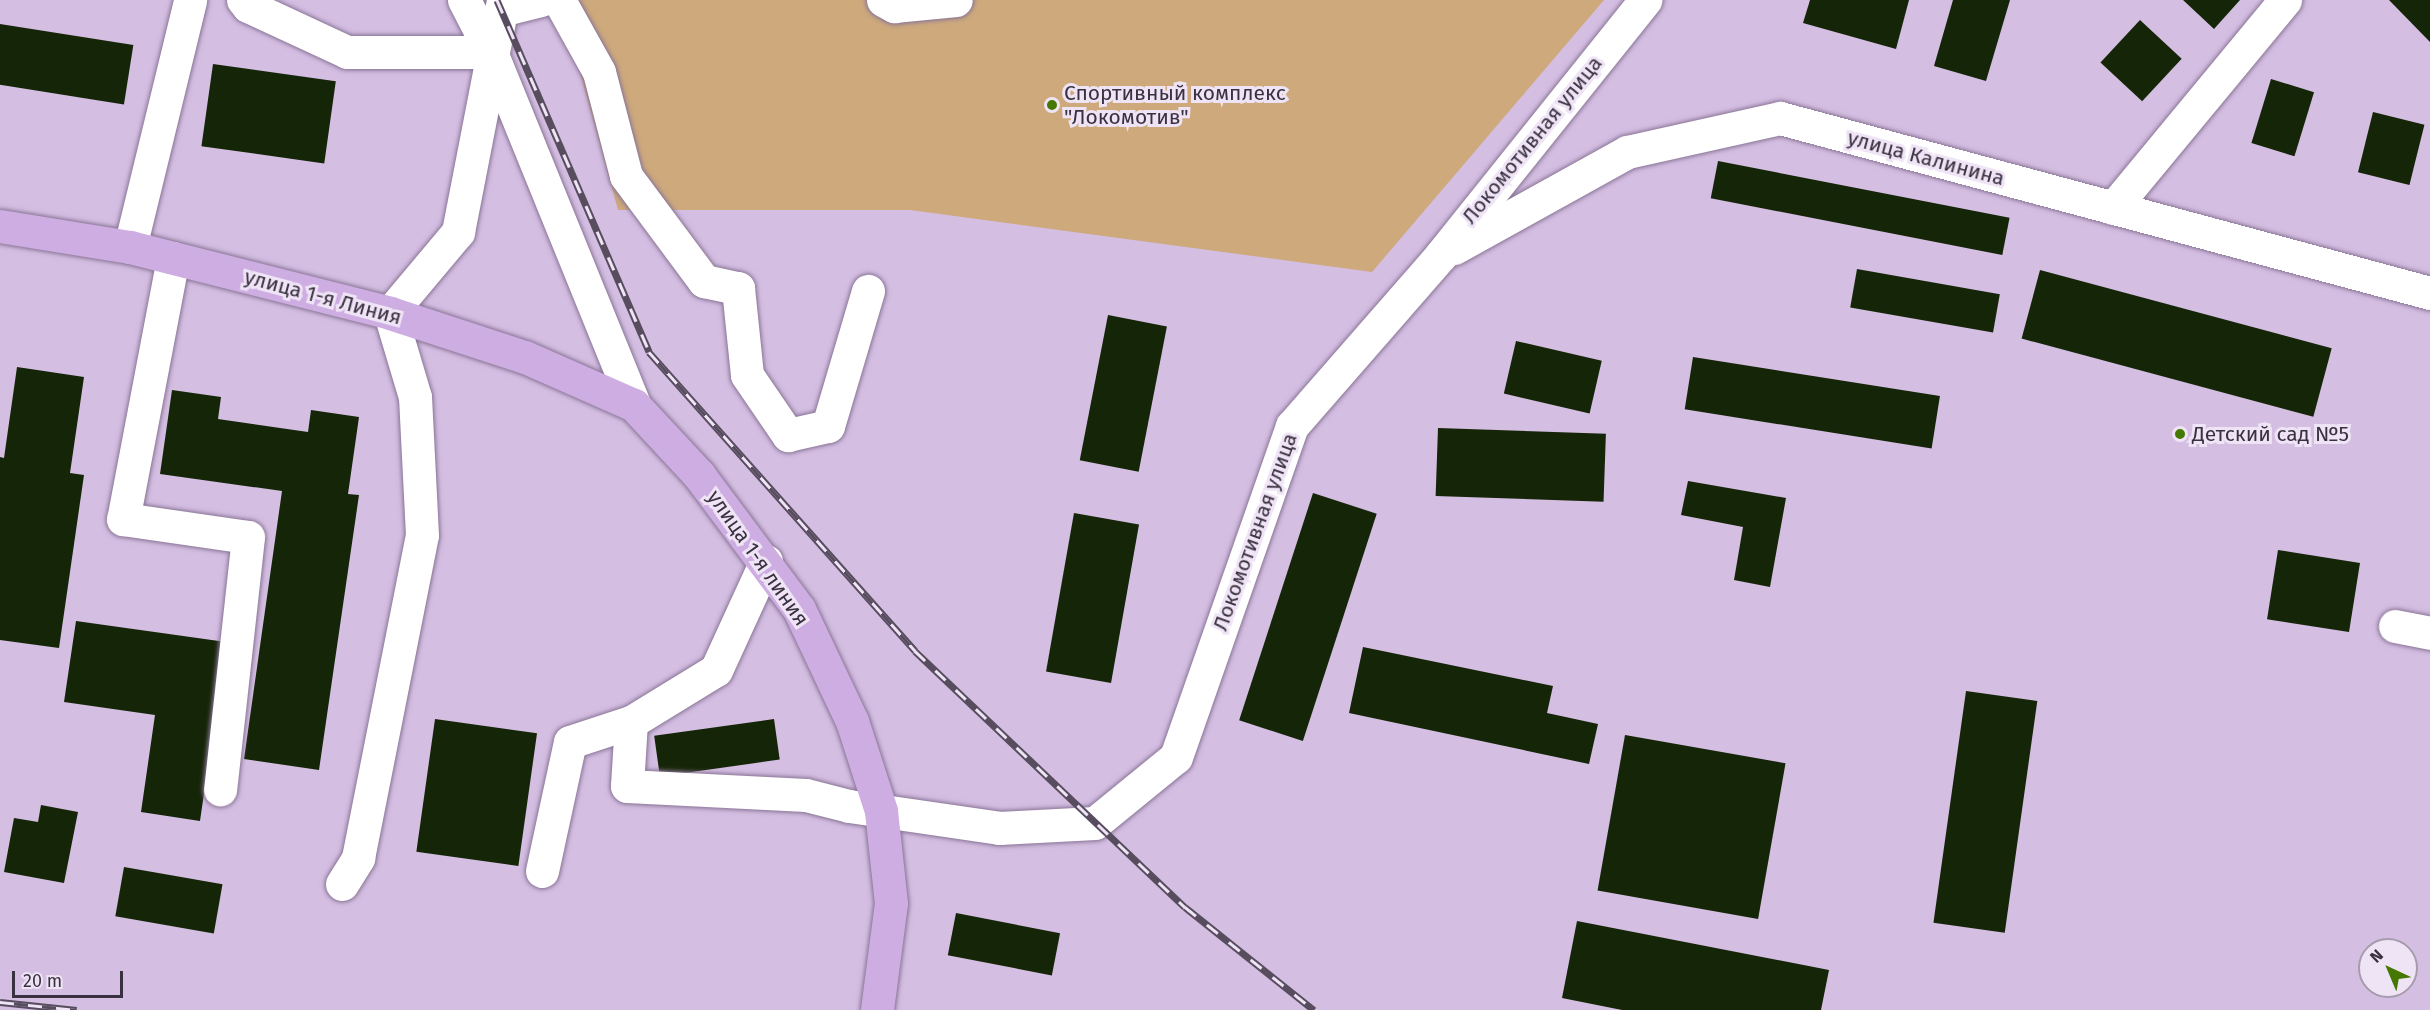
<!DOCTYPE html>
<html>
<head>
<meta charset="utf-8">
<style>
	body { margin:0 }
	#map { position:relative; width:2430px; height:1010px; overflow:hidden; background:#d4bee2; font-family:"Fira Sans",sans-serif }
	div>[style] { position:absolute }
	.green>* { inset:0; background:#cda97c }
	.building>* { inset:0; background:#152507; transform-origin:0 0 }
	.roads { filter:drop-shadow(0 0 2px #897596) drop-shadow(0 0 2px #897596) }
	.minor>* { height:33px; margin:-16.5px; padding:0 16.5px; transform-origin:16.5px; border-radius:16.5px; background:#fff }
	.major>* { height:33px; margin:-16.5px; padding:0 16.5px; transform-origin:16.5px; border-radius:16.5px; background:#ceade2 }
	.rail>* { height:7px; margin-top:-3.5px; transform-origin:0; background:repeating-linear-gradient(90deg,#efe4f6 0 14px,#574d5f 0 28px); box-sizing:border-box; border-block:2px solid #574d5f }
	.dots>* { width:16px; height:16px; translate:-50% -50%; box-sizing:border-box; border:3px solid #efe4f6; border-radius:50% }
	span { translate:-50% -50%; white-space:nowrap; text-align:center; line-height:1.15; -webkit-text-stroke:6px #efe4f6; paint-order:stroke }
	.poi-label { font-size:21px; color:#39313f }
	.left { translate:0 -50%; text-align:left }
	.street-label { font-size:21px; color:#39313f }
	.north { position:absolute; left:2358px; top:938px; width:60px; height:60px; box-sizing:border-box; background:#efe4f6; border:2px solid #a69cad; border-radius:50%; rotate:316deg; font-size:16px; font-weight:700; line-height:24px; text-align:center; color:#39313f }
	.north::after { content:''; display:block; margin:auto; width:21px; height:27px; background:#457801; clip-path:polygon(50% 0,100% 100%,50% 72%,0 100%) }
	.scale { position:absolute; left:12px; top:971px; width:111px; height:27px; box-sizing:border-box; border:3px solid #39313f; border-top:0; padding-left:8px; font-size:18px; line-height:21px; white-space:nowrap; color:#39313f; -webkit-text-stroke:4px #efe4f6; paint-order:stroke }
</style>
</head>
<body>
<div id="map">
	<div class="green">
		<i style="clip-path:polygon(560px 0,1604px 0,1372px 272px,910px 210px,618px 210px)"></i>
	</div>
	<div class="building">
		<i style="clip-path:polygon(1810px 0,1909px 0,1896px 49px,1803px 23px)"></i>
		<i style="clip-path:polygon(1953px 0,2010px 0,1986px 81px,1934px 66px)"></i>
		<i style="clip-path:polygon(2183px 0,2240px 0,2214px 29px)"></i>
		<i style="clip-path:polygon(2389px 0,2430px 0,2430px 42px)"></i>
		<i style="left:2140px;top:20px;width:57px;height:58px;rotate:43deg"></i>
		<i style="left:0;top:24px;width:135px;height:60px;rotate:9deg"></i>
		<i style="left:213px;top:64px;width:124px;height:83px;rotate:8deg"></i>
		<i style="left:2271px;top:79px;width:45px;height:67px;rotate:17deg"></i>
		<i style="left:2373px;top:112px;width:53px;height:62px;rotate:14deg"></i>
		<i style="left:1718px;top:161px;width:297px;height:38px;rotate:11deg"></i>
		<i style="left:1857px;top:269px;width:145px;height:39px;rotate:10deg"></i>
		<i style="left:2040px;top:270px;width:302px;height:71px;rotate:15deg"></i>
		<i style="left:1108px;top:315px;width:60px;height:148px;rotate:11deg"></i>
		<i style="left:1516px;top:341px;width:88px;height:54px;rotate:13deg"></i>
		<i style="left:1693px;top:357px;width:250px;height:53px;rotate:9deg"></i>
		<i style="clip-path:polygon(17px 367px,84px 377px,70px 473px,84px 475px,59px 648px,0 640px,0 457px,4px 458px)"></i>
		<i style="clip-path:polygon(172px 390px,221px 397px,218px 419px,308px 432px,311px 410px,359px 417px,348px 494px,359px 495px,319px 770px,244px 759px,282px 491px,160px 474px)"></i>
		<i style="left:1438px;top:428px;width:168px;height:68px;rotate:2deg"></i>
		<i style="clip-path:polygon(1688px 481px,1786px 498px,1770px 587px,1734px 580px,1743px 527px,1681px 515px)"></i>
		<i style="left:1313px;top:493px;width:67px;height:239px;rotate:18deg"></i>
		<i style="left:1074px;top:513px;width:66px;height:161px;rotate:10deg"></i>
		<i style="left:2278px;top:550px;width:83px;height:70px;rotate:9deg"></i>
		<i style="clip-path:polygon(76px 621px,226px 642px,200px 821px,141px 812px,155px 715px,64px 702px)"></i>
		<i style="clip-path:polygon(1363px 647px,1553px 686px,1547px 713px,1598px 724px,1589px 764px,1349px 713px)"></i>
		<i style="left:1966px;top:691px;width:72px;height:234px;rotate:8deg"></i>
		<i style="left:435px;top:719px;width:103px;height:134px;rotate:8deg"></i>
		<i style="left:774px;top:719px;width:41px;height:121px;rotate:82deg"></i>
		<i style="left:1625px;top:735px;width:163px;height:158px;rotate:10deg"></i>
		<i style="clip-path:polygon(41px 805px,78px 812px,64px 883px,4px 872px,14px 818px,38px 822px)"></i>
		<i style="left:124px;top:867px;width:100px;height:50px;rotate:10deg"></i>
		<i style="left:956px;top:913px;width:106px;height:43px;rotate:11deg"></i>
		<i style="clip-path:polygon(1577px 921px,1829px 970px,1821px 1010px,1622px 1010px,1562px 998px)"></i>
	</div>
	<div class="roads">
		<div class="minor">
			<i style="left:243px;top:0;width:8px;rotate:50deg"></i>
			<i style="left:248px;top:6px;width:109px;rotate:24.9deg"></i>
			<i style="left:347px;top:52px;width:144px"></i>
			<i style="left:464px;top:0;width:59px;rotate:62.6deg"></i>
			<i style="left:491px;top:52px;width:381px;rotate:67.9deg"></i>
			<i style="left:559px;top:0;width:82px;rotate:60.9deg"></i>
			<i style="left:599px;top:72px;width:107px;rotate:75.4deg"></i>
			<i style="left:626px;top:176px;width:131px;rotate:53.4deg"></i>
			<i style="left:704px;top:281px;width:35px;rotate:12deg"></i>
			<i style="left:738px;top:288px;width:87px;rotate:84.1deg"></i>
			<i style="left:747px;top:375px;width:73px;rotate:55.7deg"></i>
			<i style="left:788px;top:435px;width:41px;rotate:-12.7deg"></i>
			<i style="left:828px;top:426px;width:141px;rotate:-73.5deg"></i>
			<i style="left:883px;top:0;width:13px;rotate:29deg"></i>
			<i style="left:894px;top:6px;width:62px;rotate:-5.5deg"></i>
			<i style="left:501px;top:10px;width:41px;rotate:-14deg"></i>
			<i style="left:2113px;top:208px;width:270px;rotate:-50.4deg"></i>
			<i style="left:130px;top:247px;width:254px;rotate:-76.3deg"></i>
			<i style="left:1454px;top:248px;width:198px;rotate:-29deg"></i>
			<i style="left:1627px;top:152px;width:157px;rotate:-12.5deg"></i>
			<i style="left:1780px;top:118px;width:673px;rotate:15.07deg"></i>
			<i style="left:173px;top:258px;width:266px;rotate:100.8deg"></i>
			<i style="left:123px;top:519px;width:126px;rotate:8.2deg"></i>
			<i style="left:248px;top:537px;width:254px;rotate:96.3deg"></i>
			<i style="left:766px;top:561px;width:120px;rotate:114.6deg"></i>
			<i style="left:716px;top:670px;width:100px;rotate:148.5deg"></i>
			<i style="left:631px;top:722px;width:64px;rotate:93.6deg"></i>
			<i style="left:627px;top:786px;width:179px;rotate:2.9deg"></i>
			<i style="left:806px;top:795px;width:44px;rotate:14.3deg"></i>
			<i style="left:849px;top:806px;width:152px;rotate:8.3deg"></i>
			<i style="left:999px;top:828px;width:96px;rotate:-3deg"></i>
			<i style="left:1095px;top:823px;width:104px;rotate:-39.2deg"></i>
			<i style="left:1176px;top:757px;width:351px;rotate:-70.7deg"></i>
			<i style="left:1292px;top:426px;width:227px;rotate:-48.9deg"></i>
			<i style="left:1441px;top:255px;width:327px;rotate:-51.3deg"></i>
			<i style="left:2395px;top:626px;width:36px;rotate:11deg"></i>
			<i style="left:542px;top:871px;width:132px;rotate:-77.8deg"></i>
			<i style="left:570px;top:742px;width:64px;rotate:-18.2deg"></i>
			<i style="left:342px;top:884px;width:31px;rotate:-58deg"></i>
			<i style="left:358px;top:858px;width:329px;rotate:-78.8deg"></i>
			<i style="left:422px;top:535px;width:138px;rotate:-92.9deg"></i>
			<i style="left:415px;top:397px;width:88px;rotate:-106.6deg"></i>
			<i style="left:390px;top:313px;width:106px;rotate:-50deg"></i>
			<i style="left:458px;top:232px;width:236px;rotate:-79deg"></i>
		</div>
		<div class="major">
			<i style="left:0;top:226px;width:132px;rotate:9.2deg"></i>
			<i style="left:130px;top:247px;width:268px;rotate:14.2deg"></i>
			<i style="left:390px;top:313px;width:142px;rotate:18.1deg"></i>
			<i style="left:525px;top:357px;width:119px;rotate:23.8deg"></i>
			<i style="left:634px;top:405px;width:96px;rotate:47.1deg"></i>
			<i style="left:699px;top:475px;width:167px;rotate:53.3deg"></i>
			<i style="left:799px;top:609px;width:124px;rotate:64.7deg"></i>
			<i style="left:852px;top:721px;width:95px;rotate:72.1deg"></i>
			<i style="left:881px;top:811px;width:93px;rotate:83.8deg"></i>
			<i style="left:891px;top:903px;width:108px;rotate:97.5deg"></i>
		</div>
	</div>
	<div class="rail">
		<i style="left:497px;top:0;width:383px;rotate:66.6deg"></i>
		<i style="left:649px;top:352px;width:400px;rotate:48.3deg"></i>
		<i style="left:915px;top:651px;width:372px;rotate:43.5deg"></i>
		<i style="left:1185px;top:907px;width:165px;rotate:38.6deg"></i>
		<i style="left:0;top:1002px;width:77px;rotate:5.9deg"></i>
	</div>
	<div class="dots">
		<i style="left:1052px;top:105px;background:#457801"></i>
		<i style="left:2180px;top:434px;background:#457801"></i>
	</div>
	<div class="poi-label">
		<span class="left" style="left:1064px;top:105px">Спортивный комплекс<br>"Локомотив"</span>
		<span class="left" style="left:2192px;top:434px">Детский сад №5</span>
	</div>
	<div class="street-label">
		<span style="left:1532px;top:140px;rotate:-51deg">Локомотивная улица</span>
		<span style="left:1926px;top:158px;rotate:15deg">улица Калинина</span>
		<span style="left:323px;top:297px;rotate:15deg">улица 1-я Линия</span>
		<span style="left:1255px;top:532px;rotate:-70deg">Локомотивная улица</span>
		<span style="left:758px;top:558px;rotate:55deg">улица 1-я линия</span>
	</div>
	<div class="north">N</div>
	<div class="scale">20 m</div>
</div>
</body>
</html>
